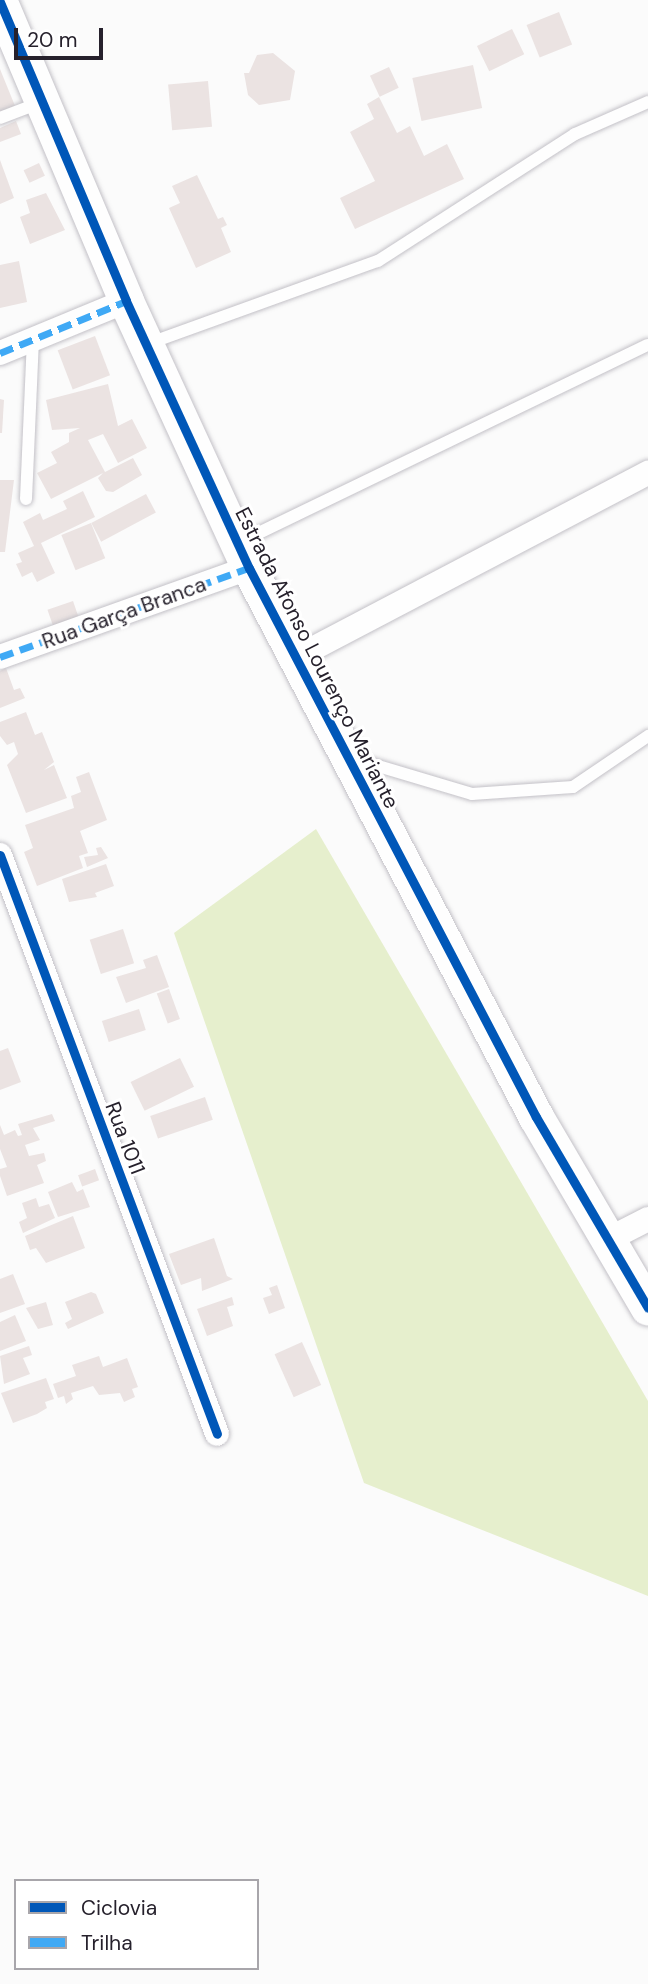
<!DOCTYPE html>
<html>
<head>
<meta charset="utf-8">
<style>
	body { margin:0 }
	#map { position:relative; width:648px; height:1984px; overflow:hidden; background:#fbfbfb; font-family:"DM Sans",sans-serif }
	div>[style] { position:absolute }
	.green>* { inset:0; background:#e6efcd }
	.building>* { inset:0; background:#ebe3e2; transform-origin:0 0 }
	.roads { filter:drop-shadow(0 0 2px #c3c1c7) drop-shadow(0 0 2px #c3c1c7) }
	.service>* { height:12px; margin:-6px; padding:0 6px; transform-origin:6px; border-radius:6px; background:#fefefe }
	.minor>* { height:24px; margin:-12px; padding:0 12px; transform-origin:12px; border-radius:12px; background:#fefefe }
	.secondary>* { height:35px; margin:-17.5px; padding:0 17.5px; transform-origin:17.5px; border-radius:17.5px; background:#fefefe }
	.quiet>* { height:7px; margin-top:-3.5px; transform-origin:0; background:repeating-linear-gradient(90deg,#3fa9f5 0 14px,transparent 0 21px) }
	.cycleway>* { height:9px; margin:-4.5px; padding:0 4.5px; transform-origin:4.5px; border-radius:4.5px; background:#0057b8 }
	span { translate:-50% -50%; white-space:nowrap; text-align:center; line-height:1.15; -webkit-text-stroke:6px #fff; paint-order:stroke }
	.street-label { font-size:21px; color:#26212c }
	.legend { position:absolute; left:14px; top:1879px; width:245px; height:91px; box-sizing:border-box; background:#fff; border:2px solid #a8a6ab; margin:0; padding:9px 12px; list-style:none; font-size:21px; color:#26212c }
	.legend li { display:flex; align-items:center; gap:14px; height:35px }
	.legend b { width:35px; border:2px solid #a8a6ab }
	.scale { position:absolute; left:14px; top:28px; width:89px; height:32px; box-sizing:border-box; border:4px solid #26212c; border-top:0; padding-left:9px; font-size:21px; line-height:24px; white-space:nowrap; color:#26212c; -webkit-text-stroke:5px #fff; paint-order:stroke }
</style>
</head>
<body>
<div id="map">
	<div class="green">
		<i style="clip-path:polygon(316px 829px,648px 1401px,648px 1596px,364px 1483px,174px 933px)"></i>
	</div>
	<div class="building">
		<i style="left:559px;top:12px;width:35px;height:35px;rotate:68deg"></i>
		<i style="left:512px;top:29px;width:28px;height:39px;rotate:64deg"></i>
		<i style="clip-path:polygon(273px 53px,295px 71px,290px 100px,259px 105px,248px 95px,244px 73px,249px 73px,257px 55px)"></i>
		<i style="left:473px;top:65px;width:44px;height:62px;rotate:78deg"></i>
		<i style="left:389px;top:67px;width:23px;height:21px;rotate:65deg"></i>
		<i style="clip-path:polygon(0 69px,15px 106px,0 112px)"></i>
		<i style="left:208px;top:81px;width:46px;height:40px;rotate:85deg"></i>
		<i style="clip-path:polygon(379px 97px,397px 133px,410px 126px,424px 156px,447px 144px,464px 179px,355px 229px,340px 198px,375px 181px,350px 132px,374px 119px,367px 104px)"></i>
		<i style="clip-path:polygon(16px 121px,21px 134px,0 142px,0 128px)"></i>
		<i style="clip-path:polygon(0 160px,14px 198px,0 204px)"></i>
		<i style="left:39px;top:163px;width:14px;height:17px;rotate:65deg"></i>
		<i style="clip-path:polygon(197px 175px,218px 219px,223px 217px,227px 225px,221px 228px,231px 252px,196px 268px,169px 208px,180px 203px,172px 186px)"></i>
		<i style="clip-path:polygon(46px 193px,65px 230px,30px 244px,20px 217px,30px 213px,26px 200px)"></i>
		<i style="clip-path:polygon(19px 261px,27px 302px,0 308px,0 265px)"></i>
		<i style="left:95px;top:336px;width:42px;height:40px;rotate:69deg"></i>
		<i style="clip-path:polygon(108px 384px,118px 426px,132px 419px,147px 448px,118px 463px,103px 434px,88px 440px,105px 472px,133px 458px,142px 475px,113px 492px,106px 491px,98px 478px,103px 473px,51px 499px,37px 473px,57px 463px,51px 452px,69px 442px,69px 433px,80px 428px,52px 430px,46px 400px)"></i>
		<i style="clip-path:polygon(0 399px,4px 400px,2px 433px,0 433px)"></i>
		<i style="clip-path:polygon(0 480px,14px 480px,5px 552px,0 552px)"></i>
		<i style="clip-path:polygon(83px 491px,95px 517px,41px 543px,55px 573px,37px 582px,32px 572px,22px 577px,16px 564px,22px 562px,18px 553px,34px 546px,23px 522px,40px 513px,43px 520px,67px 509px,63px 501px)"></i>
		<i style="left:146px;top:494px;width:21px;height:62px;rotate:62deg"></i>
		<i style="left:91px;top:523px;width:38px;height:32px;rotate:68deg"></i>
		<i style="left:73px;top:601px;width:18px;height:27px;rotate:71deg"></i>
		<i style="clip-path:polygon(6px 668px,14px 690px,20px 688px,25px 698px,0 708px,0 671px)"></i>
		<i style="clip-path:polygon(26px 712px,35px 735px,42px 732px,54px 762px,44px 770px,54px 765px,67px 798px,26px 813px,7px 765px,18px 754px,14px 742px,7px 745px,0 736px,0 722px)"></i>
		<i style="clip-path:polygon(89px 772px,107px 820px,80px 831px,88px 853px,79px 856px,83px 868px,37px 886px,24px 852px,33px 848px,25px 825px,74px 808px,71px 796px,81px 792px,76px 777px)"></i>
		<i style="clip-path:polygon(101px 847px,108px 858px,87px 867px,84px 857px,98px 855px,96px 848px)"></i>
		<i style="clip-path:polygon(106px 864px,114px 886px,95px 893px,97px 897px,69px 902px,62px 879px)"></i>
		<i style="left:123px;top:929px;width:36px;height:35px;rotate:72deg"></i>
		<i style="clip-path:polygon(157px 955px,169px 987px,126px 1003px,116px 977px,146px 968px,143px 960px)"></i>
		<i style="left:169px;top:989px;width:32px;height:13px;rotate:70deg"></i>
		<i style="left:139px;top:1009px;width:22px;height:39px;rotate:72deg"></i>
		<i style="clip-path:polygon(8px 1048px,21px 1082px,0 1090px,0 1051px)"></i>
		<i style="left:180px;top:1058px;width:32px;height:55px;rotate:64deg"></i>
		<i style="left:205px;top:1097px;width:24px;height:58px;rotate:71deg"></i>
		<i style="clip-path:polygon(52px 1114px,55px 1121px,33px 1128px,40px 1140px,25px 1145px,29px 1156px,44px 1153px,46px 1161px,37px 1165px,44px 1183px,7px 1196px,0 1176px,0 1169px,7px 1167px,0 1149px,0 1125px,4px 1135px,15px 1130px,18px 1136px,22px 1135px,18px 1124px)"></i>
		<i style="left:95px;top:1169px;width:12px;height:18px;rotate:70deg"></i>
		<i style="clip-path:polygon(72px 1182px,77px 1192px,83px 1189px,90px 1207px,58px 1217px,48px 1192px)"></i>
		<i style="clip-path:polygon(36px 1198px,39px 1207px,49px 1204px,55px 1218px,23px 1233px,19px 1222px,27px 1218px,22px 1203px)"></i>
		<i style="clip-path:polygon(73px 1216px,85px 1248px,46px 1263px,36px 1248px,30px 1250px,25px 1236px)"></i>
		<i style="clip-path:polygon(214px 1238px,227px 1276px,233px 1279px,202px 1291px,201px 1278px,181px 1285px,169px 1254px)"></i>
		<i style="clip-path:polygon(13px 1274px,25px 1304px,0 1313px,0 1279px)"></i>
		<i style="clip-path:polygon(277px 1285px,285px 1308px,269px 1314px,263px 1298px,272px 1295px,269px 1288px)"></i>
		<i style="clip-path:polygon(91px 1292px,96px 1294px,104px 1313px,68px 1329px,65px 1323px,72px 1319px,65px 1302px)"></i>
		<i style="clip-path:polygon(232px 1297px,234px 1305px,227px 1307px,233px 1326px,207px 1336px,197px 1309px)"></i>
		<i style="clip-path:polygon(46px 1302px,53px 1325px,38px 1329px,26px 1308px)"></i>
		<i style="clip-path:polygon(15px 1315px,26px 1341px,0 1351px,0 1322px)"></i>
		<i style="left:302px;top:1342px;width:47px;height:30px;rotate:66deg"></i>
		<i style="clip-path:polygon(29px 1346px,32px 1355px,23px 1358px,30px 1374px,4px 1384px,0 1356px)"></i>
		<i style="clip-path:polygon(99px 1356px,103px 1367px,127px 1358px,138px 1387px,132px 1389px,135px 1397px,124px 1402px,120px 1393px,99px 1395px,93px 1386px,71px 1393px,73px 1399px,66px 1404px,64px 1396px,58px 1398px,53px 1384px,76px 1376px,72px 1365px)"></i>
		<i style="clip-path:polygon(46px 1378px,54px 1399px,45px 1402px,47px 1408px,37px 1414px,13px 1423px,1px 1393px)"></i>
	</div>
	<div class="roads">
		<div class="service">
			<i style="left:0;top:118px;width:42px;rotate:-21deg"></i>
			<i style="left:147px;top:344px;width:245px;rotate:-19.8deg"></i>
			<i style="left:378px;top:261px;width:234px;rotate:-32.8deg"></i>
			<i style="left:575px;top:134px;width:80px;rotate:-23.7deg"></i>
			<i style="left:26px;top:499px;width:160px;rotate:-87.5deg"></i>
			<i style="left:238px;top:543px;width:455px;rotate:-25.8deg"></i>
			<i style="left:358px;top:760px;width:119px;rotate:16.6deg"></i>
			<i style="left:472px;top:794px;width:101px;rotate:-4deg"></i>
			<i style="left:573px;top:787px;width:91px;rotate:-34.2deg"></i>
		</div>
		<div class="minor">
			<i style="left:0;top:353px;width:136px;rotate:-22.4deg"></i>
			<i style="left:0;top:657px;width:264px;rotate:-19.7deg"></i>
			<i style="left:295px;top:658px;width:399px;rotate:-27.7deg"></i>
			<i style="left:0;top:855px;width:618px;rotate:69.45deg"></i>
			<i style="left:609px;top:1239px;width:44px;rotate:-27.1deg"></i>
		</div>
		<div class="secondary">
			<i style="left:0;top:2px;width:324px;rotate:67.1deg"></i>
			<i style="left:126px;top:301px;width:294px;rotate:65.3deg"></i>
			<i style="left:249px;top:568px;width:619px;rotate:62.4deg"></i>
			<i style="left:536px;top:1117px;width:221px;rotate:59.6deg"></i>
		</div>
	</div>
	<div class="quiet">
		<i style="left:0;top:353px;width:136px;rotate:-22.4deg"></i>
		<i style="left:0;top:657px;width:264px;rotate:-19.7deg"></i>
	</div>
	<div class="cycleway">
		<i style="left:0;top:2px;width:324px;rotate:67.1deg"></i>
		<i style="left:126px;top:301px;width:294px;rotate:65.3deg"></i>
		<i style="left:249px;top:568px;width:619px;rotate:62.4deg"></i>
		<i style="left:536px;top:1117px;width:221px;rotate:59.6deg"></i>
		<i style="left:0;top:855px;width:618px;rotate:69.45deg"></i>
	</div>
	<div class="street-label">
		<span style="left:124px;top:613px;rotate:-20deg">Rua Garça Branca</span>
		<span style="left:317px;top:658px;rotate:63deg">Estrada Afonso Lourenço Mariante</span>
		<span style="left:125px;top:1138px;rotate:69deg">Rua 1011</span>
	</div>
	<ul class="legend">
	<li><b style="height:9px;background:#0057b8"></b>Ciclovia</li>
	<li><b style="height:9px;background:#3fa9f5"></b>Trilha</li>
	</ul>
	<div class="scale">20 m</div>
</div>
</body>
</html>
